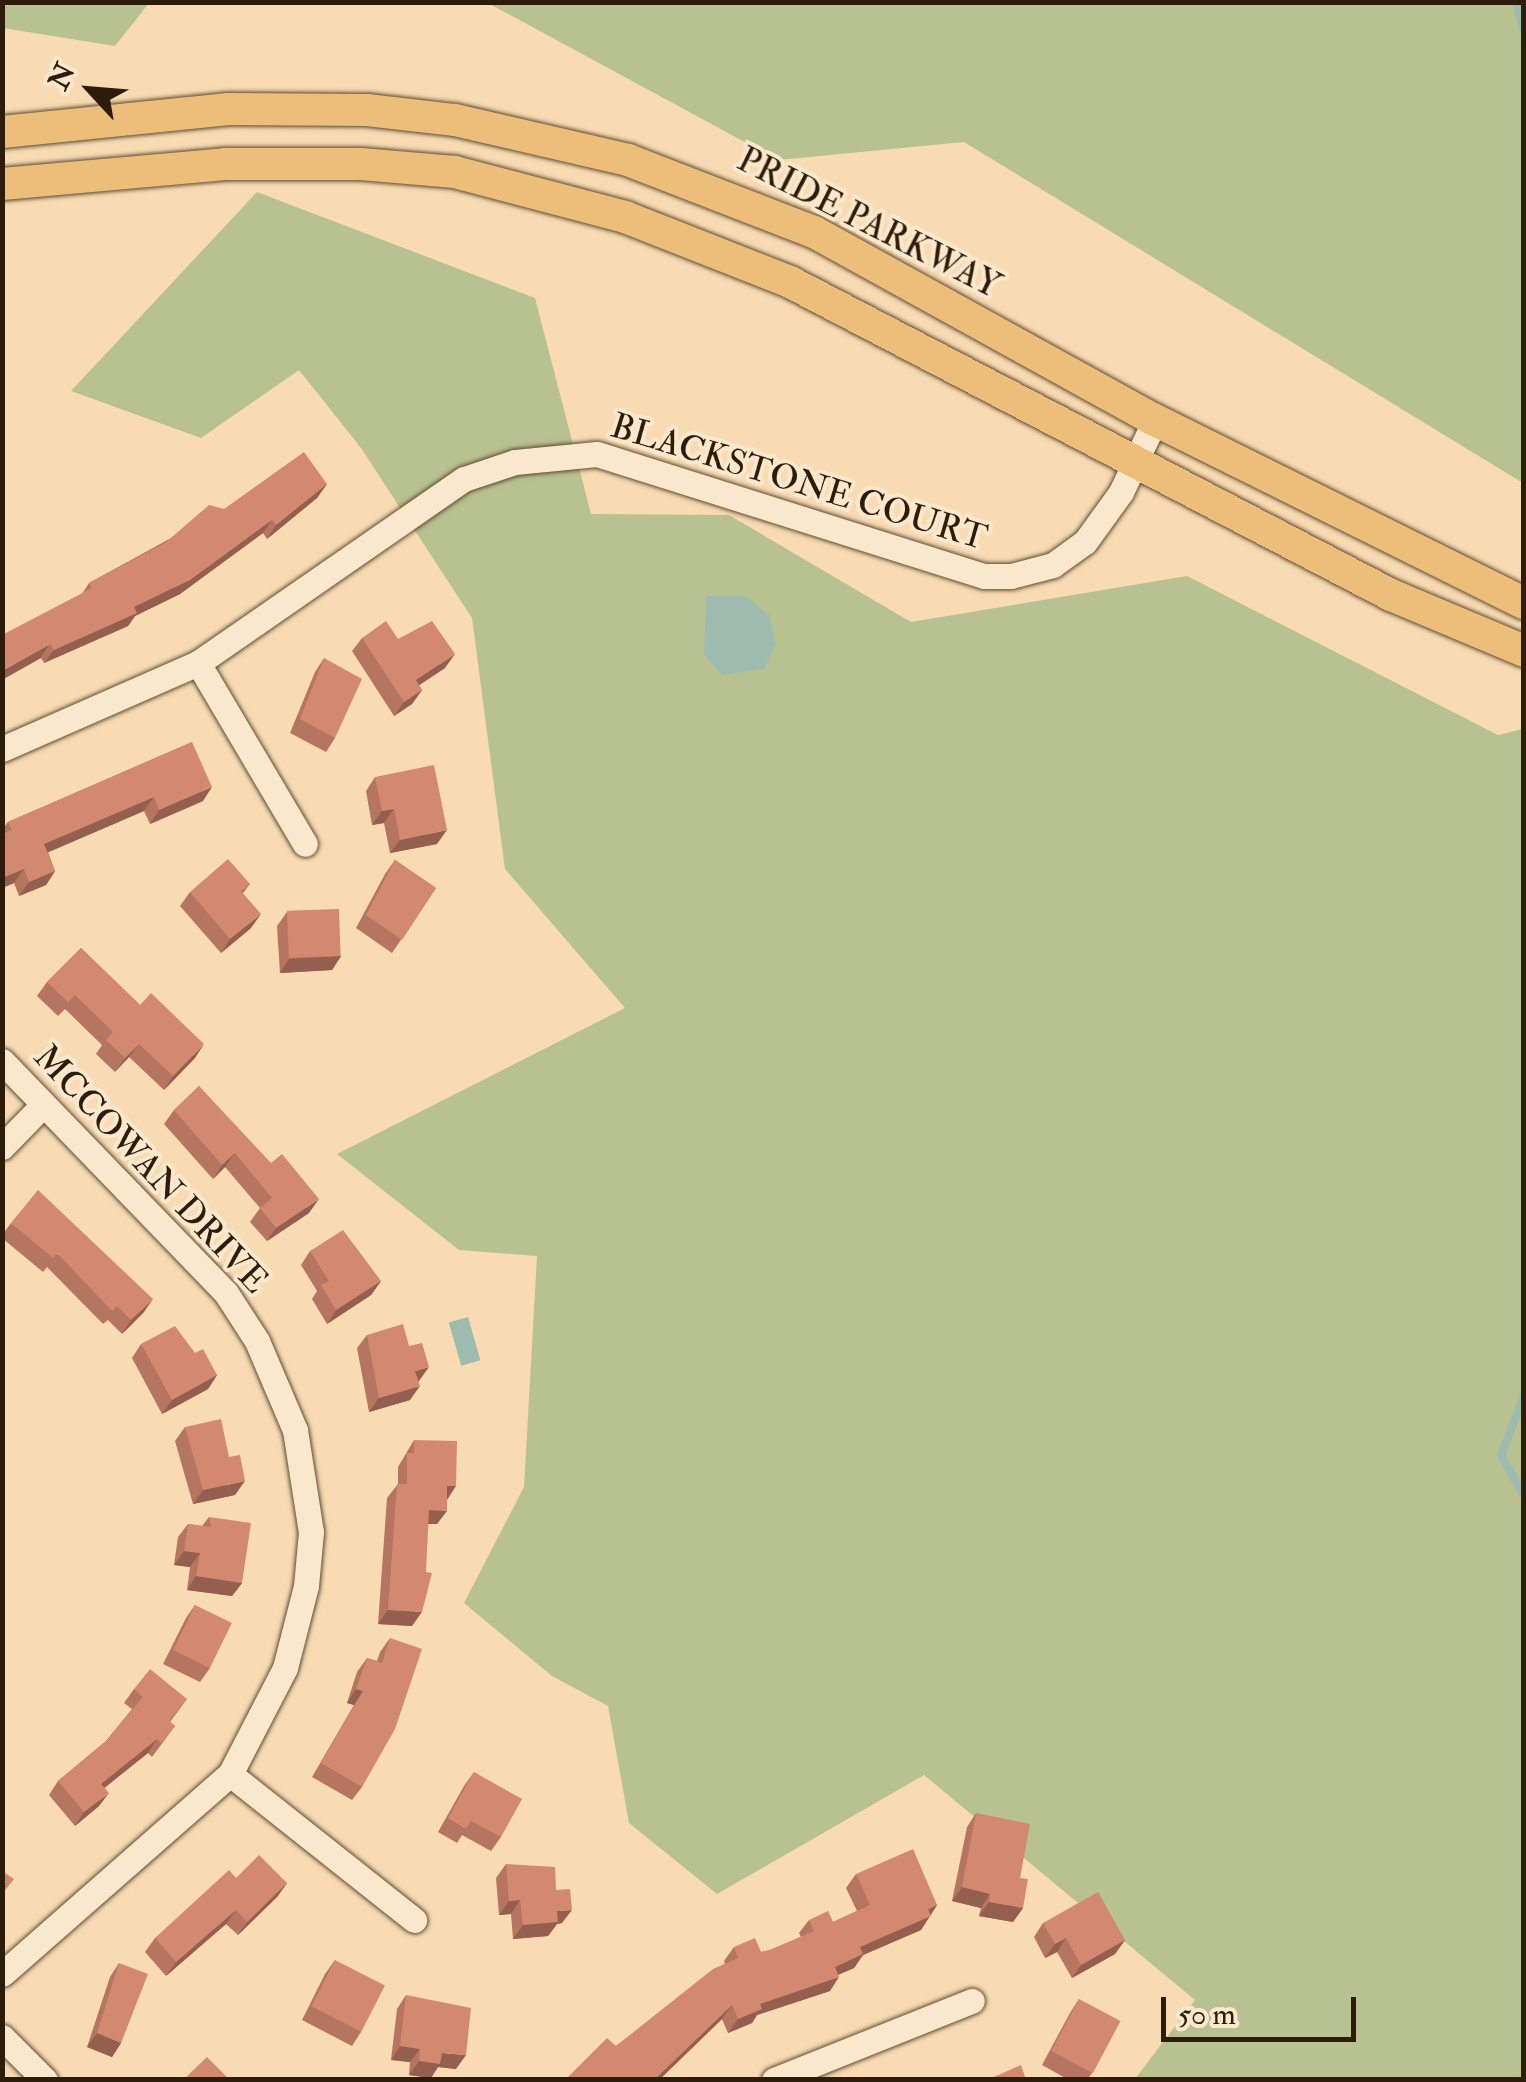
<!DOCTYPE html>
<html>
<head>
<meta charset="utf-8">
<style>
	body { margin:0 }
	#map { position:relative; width:1526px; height:2082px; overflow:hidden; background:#f8dbb2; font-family:"IM FELL Double Pica",serif }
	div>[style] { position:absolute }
	.green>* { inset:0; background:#b8c190 }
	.water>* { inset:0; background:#9dbbaf; transform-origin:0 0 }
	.stream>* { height:8px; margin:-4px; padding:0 4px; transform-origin:4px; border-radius:4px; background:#9dbbaf }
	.roads { filter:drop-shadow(0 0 2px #604c33) drop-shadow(0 0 2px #604c33) }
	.minor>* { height:25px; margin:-12.5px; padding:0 12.5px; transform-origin:12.5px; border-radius:12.5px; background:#fae8cd }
	.major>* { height:32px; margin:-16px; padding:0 16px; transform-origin:16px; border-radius:16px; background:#ecbe79 }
	.wall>* { inset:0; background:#b57560 }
	.shaded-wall>* { inset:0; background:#945f4e }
	.building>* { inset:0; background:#d38870; transform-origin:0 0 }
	span { translate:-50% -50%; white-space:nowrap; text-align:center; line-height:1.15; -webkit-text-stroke:8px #fae8cd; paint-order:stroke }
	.street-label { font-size:35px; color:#2d1c09 }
	.frame { position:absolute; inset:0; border:5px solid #2d1c09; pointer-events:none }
	.north { position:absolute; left:40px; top:40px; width:100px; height:100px; -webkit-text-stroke:8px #fae8cd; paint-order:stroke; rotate:296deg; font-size:28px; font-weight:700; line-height:40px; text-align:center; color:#2d1c09 }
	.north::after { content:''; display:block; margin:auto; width:35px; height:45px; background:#2d1c09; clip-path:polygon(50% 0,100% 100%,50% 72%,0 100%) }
	.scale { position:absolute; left:1161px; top:1997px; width:195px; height:45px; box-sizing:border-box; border:5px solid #2d1c09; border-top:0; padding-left:12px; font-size:30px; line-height:35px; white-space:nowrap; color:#2d1c09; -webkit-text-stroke:8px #fae8cd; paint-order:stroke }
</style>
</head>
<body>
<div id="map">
	<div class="green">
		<i style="clip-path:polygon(2px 3px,3px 2px,149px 3px,115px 46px,3px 28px)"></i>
		<i style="clip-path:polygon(488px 3px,1523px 3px,1523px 483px,964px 142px,778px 160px)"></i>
		<i style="clip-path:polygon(257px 192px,535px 298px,591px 514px,729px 515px,911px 622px,1187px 576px,1498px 735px,1523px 729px,1523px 2079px,1135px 2079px,1195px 2000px,924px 1775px,717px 1894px,629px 1823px,608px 1706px,552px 1676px,464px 1603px,524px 1487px,537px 1256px,459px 1250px,337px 1154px,625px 1008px,505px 869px,472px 618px,361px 448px,299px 370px,201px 438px,71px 391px)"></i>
	</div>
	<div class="water">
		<i style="clip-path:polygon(706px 596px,745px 596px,769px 615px,776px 644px,764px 669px,722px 675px,704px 654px)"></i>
		<i style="left:468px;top:1317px;width:45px;height:20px;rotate:74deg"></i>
	</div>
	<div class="stream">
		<i style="left:1516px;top:2px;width:30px;rotate:75deg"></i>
		<i style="left:1524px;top:1396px;width:63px;rotate:111.3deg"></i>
		<i style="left:1501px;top:1455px;width:46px;rotate:60.1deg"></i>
	</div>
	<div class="roads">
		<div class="minor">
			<i style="left:198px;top:663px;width:210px;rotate:59.4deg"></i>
			<i style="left:2px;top:749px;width:214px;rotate:-23.7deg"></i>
			<i style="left:198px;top:663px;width:323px;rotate:-34.7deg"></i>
			<i style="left:464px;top:479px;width:54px;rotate:-18.4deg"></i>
			<i style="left:515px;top:462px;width:82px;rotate:-5.6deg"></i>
			<i style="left:597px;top:454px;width:406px;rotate:17.5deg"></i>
			<i style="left:984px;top:576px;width:27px"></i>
			<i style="left:1011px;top:576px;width:43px;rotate:-14.7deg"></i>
			<i style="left:1053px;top:565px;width:39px;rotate:-36deg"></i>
			<i style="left:1085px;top:542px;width:62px;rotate:-54.2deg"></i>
			<i style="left:1121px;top:492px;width:80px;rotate:-64.7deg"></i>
			<i style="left:2px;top:1061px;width:322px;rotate:46deg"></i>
			<i style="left:226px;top:1293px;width:57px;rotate:57.1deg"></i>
			<i style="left:257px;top:1341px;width:97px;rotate:66.9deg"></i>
			<i style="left:295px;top:1430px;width:103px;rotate:81.1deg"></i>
			<i style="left:311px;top:1532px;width:54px;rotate:95.3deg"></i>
			<i style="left:306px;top:1586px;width:85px;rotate:104.4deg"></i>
			<i style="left:285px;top:1668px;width:119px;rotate:117.4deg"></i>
			<i style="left:230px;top:1774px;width:303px;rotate:138.7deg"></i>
			<i style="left:2px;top:1147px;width:59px;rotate:-45.7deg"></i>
			<i style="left:230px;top:1774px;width:235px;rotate:38.4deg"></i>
			<i style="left:2px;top:2037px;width:61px;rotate:45deg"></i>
			<i style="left:774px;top:2080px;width:213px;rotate:-21.8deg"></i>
		</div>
		<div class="major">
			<i style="left:2px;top:132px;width:228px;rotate:-5.8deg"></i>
			<i style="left:229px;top:109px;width:138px;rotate:0.4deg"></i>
			<i style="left:367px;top:110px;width:89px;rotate:6.5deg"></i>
			<i style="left:455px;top:120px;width:178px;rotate:13deg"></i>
			<i style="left:628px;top:160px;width:199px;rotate:21.2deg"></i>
			<i style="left:814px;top:232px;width:389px;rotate:28.9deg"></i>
			<i style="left:1155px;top:420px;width:412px;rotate:26.4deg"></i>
			<i style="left:2px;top:184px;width:224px;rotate:-5.1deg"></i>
			<i style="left:225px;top:164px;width:136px"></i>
			<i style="left:361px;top:164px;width:94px;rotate:4.9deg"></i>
			<i style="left:455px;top:172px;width:176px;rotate:14.8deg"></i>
			<i style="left:625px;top:217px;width:177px;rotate:21.5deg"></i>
			<i style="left:790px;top:282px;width:678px;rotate:27.51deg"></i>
			<i style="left:1391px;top:595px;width:144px;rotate:22.8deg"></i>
		</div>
	</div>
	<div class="wall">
		<i style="clip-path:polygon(327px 484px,317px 498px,267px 539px,263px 533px,180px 594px,135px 616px,128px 626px,44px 663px,41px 658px,89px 583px,224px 509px)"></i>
		<i style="clip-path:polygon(362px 638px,398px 639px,445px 668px,419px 685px,422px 690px,412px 704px,394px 716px,352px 651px)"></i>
		<i style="clip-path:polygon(324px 658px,335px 738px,326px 752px,290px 733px,315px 672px)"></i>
		<i style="clip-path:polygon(192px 742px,203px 801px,150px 824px,144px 811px,48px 852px,55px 871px,46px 885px,19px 896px,14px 883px,2px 888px,2px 830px,8px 822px)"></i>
		<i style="clip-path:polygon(375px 777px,437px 844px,390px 853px,384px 823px,372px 825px,366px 791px)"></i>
		<i style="clip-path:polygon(395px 860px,436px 888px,392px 953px,356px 928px,385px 874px)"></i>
		<i style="clip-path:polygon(250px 884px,243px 893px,251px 928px,221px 953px,180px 906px,190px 892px)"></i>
		<i style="clip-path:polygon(287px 912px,341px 956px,332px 970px,280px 973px,277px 926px)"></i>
		<i style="clip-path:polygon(81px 948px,195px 1058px,164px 1090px,129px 1057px,115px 1072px,96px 1054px,102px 1045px,65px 1009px,58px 1016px,37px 996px,47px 982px)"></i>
		<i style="clip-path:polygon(199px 1086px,309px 1213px,267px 1241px,250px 1222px,260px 1208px,225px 1167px,213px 1179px,164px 1124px,174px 1110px)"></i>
		<i style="clip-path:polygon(11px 1223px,144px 1312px,122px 1334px,108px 1320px,103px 1324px,47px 1267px,43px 1272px,2px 1238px,2px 1235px)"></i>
		<i style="clip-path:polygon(310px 1251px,381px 1281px,371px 1295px,327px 1324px,312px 1299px,317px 1291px,301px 1265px)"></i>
		<i style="clip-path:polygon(367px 1335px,419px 1381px,410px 1400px,369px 1412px,357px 1348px)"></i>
		<i style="clip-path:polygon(141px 1344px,195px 1353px,217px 1375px,208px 1389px,162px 1414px,132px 1358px)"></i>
		<i style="clip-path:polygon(185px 1427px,235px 1495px,193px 1504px,175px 1441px)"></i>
		<i style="clip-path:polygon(414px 1440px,447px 1500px,437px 1524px,428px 1524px,412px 1626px,378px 1624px,387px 1498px,398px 1484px,398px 1467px)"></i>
		<i style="clip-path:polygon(209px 1517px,242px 1583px,232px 1596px,187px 1590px,190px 1567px,174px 1565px,178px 1537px,188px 1524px,202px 1526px)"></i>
		<i style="clip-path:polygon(195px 1605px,210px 1668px,200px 1682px,163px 1664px,186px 1618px)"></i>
		<i style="clip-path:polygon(390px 1638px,362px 1787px,352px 1800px,312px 1777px,354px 1705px,347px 1703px,357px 1672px,367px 1658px,377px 1661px,380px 1652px)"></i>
		<i style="clip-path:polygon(134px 1689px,187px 1699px,170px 1722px,175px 1726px,152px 1757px,148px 1753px,104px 1787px,99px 1806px,75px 1826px,49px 1795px,58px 1781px,106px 1741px,132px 1709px,124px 1703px)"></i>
		<i style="clip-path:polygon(474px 1772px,501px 1837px,491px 1851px,462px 1835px,457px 1843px,438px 1832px,464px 1786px)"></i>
		<i style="clip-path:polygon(976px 1813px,1020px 1878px,1023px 1908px,1013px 1922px,979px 1916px,981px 1908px,952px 1901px,967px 1827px)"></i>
		<i style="clip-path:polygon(506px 1864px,556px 1890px,562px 1923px,557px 1924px,548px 1936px,513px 1939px,511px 1914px,499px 1915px,496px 1878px)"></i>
		<i style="clip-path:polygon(856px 1874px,937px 1905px,921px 1930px,863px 1955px,854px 1968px,838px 1975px,830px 1991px,757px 2015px,752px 2023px,728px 2033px,722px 2019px,659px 2080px,565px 2080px,616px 2046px,725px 1964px,724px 1961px,734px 1947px,761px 1952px,770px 1950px,801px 1937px,799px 1933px,809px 1920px,833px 1922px,857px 1911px,846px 1888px)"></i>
		<i style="clip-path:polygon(236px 1878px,287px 1883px,277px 1897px,238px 1935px,226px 1924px,166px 1976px,145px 1952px,155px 1938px)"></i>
		<i style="clip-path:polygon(1043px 1923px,1125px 1940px,1115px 1954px,1072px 1978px,1057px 1952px,1045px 1958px,1034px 1937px)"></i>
		<i style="clip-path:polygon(335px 1960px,361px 2032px,352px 2046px,302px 2020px,325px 1974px)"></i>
		<i style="clip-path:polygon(119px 1963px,121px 2043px,112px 2057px,87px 2047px,110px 1977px)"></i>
		<i style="clip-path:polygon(406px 1995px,456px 2069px,438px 2067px,431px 2078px,409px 2075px,410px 2062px,391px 2060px,397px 2009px)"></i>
		<i style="clip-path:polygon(1079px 1999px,1092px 2073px,1087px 2080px,1069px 2080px,1042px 2065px,1070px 2013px)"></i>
	</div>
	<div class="shaded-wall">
		<i style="clip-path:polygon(327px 484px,317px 498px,267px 539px,276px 525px)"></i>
		<i style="clip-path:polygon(272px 520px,263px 533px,180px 594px,135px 616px,128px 626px,44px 663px,54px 650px,134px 607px)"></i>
		<i style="clip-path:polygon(50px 644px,41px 658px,2px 680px,2px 671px)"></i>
		<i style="clip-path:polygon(455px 654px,445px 668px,406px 694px,416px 680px)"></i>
		<i style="clip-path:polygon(422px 690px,412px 704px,394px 716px,404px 702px)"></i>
		<i style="clip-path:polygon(212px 787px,203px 801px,150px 824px,159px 810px)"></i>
		<i style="clip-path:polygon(154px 797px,144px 811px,35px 858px,44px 844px)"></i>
		<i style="clip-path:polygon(394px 809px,384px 823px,372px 825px,382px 811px)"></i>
		<i style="clip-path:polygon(447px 830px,437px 844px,390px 853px,400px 840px)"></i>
		<i style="clip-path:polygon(24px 869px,14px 883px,2px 888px,2px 878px)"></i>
		<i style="clip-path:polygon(55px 871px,46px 885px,19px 896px,29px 882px)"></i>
		<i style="clip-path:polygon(261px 914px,251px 928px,221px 953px,230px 939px)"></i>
		<i style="clip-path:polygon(341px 956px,332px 970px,280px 973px,289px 959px)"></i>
		<i style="clip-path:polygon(139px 1044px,129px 1057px,115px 1072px,125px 1058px)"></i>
		<i style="clip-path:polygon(204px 1044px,195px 1058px,164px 1090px,173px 1076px)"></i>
		<i style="clip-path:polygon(235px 1153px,225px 1167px,213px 1179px,222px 1165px)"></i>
		<i style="clip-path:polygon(319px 1199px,309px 1213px,267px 1241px,276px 1228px)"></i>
		<i style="clip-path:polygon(381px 1281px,371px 1295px,327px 1324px,336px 1310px)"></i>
		<i style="clip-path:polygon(153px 1299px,144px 1312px,122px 1334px,131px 1320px)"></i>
		<i style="clip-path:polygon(429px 1367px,419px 1381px,405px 1385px,415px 1371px)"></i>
		<i style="clip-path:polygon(217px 1375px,208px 1389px,162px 1414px,172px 1400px)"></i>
		<i style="clip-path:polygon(420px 1386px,410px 1400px,369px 1412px,379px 1398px)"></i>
		<i style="clip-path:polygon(245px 1481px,235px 1495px,193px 1504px,203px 1490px)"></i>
		<i style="clip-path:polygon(447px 1486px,456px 1486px,447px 1500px)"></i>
		<i style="clip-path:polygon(429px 1510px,447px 1511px,437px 1524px,420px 1524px)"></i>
		<i style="clip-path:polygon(184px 1551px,200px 1553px,190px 1567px,174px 1565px)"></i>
		<i style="clip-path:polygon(196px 1576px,242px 1583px,232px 1596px,187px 1590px)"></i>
		<i style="clip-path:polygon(388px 1610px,422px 1612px,412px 1626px,378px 1624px)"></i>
		<i style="clip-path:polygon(356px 1689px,363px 1691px,354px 1705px,347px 1703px)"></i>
		<i style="clip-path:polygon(157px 1739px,148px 1753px,92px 1798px,101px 1784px)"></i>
		<i style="clip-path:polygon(109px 1793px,99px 1806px,75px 1826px,84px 1812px)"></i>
		<i style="clip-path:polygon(287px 1883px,277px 1897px,238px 1935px,247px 1922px)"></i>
		<i style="clip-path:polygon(962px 1887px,990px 1894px,981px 1908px,952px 1901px)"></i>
		<i style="clip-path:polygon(520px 1900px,511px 1914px,499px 1915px,509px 1901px)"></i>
		<i style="clip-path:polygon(989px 1902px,1023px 1908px,1013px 1922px,979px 1916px)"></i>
		<i style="clip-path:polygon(937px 1905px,921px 1930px,863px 1955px,854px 1968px,825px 1980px,835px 1967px,860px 1947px)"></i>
		<i style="clip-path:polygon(236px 1910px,226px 1924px,166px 1976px,176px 1962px)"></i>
		<i style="clip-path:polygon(572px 1910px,562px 1923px,557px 1924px,548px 1936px,513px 1939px,523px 1925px,557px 1911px)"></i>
		<i style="clip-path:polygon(1066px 1938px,1057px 1952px,1045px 1958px,1055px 1944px)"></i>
		<i style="clip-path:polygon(1125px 1940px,1115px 1954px,1072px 1978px,1081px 1965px)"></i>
		<i style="clip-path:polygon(839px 1977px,830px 1991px,757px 2015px,752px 2023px,728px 2033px,738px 2019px,760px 2004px)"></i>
		<i style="clip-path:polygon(732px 2005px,722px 2019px,659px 2080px,654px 2080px)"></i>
		<i style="clip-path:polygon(97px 2033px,121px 2043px,112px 2057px,87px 2047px)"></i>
		<i style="clip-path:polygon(400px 2046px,420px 2049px,410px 2062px,391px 2060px)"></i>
		<i style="clip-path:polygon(442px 2053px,466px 2055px,456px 2069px,438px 2067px,431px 2078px,409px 2075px,419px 2061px)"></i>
	</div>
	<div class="building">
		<i style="clip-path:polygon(304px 452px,327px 484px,276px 525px,272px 520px,190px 580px,134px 607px,137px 613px,54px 650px,50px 644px,2px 671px,2px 635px,92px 588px,89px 583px,165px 543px,209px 505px,224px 509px)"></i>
		<i style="clip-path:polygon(386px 621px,398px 639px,432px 621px,455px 654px,416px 680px,422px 690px,404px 702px,362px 638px)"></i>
		<i style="clip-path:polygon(324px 658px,362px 679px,335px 738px,300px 719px)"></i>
		<i style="clip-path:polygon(192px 742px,212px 787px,159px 810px,154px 797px,44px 844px,55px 871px,29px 882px,24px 869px,2px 878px,2px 834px,12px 830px,8px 822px)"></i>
		<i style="clip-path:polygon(434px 765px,447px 830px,400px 840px,394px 809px,382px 811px,375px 777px)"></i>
		<i style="clip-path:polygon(228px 859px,250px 884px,241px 891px,261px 914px,230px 939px,190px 892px)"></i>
		<i style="clip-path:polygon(395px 860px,436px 888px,402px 940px,366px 915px)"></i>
		<i style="left:339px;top:909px;width:47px;height:52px;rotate:88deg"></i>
		<i style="clip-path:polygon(81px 948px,140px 1005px,151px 993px,204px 1044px,173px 1076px,139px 1044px,125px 1058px,106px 1040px,113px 1032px,75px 995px,68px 1002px,47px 982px)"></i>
		<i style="clip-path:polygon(199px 1086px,271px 1163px,282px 1154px,319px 1199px,276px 1228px,260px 1208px,272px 1198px,235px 1153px,222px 1165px,174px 1110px)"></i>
		<i style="clip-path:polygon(38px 1190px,153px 1299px,131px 1320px,117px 1306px,112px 1311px,57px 1253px,53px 1258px,11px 1223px)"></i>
		<i style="clip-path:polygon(343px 1230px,381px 1281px,336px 1310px,321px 1285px,329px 1281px,310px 1251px)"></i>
		<i style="clip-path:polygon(403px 1324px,409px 1346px,422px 1343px,429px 1367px,415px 1371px,420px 1386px,379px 1398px,367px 1335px)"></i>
		<i style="clip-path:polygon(175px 1326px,195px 1353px,203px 1349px,217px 1375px,172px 1400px,141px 1344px)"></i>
		<i style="clip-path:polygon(221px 1419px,229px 1457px,240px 1455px,245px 1481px,203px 1490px,185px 1427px)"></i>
		<i style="clip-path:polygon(414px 1440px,457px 1441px,456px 1486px,447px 1486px,447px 1511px,429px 1510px,426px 1572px,432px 1573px,422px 1612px,388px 1610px,397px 1484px,407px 1484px,407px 1453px,414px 1453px)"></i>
		<i style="clip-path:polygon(209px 1517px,251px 1523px,242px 1583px,196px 1576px,200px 1553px,184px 1551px,188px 1524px,211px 1527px)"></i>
		<i style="left:195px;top:1605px;width:41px;height:50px;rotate:26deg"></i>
		<i style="clip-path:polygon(390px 1638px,422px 1649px,395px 1729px,362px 1787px,321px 1763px,363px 1691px,356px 1689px,367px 1658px,382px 1663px)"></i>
		<i style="clip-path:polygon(150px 1669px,187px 1699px,169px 1721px,175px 1726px,161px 1743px,157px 1739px,101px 1784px,109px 1793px,84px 1812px,58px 1781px,106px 1741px,143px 1697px,134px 1689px)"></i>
		<i style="clip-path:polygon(474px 1772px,522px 1799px,501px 1837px,471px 1821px,466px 1829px,448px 1818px)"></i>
		<i style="clip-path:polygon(976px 1813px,1030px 1824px,1020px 1878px,1028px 1879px,1023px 1908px,989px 1902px,990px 1894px,962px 1887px)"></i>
		<i style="clip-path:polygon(913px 1849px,937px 1905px,928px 1909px,931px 1916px,860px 1947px,863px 1954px,835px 1967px,839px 1977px,760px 2004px,762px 2009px,738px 2019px,732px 2005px,654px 2080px,565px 2080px,607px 2038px,616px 2046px,713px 1969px,738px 1958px,734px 1947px,755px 1938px,761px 1952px,770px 1950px,814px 1931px,809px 1920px,828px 1911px,833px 1922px,870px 1905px,856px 1874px)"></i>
		<i style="clip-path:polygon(259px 1855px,287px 1883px,247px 1922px,236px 1910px,176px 1962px,155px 1938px,229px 1870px,236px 1878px)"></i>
		<i style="clip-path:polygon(506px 1864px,555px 1867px,556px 1890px,570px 1889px,572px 1910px,557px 1911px,558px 1922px,523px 1925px,520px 1900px,509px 1901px)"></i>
		<i style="clip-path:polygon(2px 1871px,14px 1879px,2px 1894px)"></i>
		<i style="clip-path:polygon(1098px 1892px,1125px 1940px,1081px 1965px,1066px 1938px,1055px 1944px,1043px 1923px)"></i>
		<i style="left:335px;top:1960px;width:56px;height:52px;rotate:27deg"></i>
		<i style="clip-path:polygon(119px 1963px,148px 1974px,121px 2043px,97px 2033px)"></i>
		<i style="clip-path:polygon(406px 1995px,471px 2008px,466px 2055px,442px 2053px,440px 2064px,419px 2061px,420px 2049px,400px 2046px)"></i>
		<i style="left:1079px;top:1999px;width:47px;height:59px;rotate:28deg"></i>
		<i style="clip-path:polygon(207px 2057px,230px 2080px,183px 2080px)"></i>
		<i style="clip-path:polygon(1021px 2065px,1026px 2080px,987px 2080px)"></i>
	</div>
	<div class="street-label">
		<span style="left:869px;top:223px;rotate:27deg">PRIDE PARKWAY</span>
		<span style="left:799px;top:482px;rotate:17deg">BLACKSTONE COURT</span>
		<span style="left:151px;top:1169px;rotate:47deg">MCCOWAN DRIVE</span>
	</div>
	<div class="frame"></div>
	<div class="north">N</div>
	<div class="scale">50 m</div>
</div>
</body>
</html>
